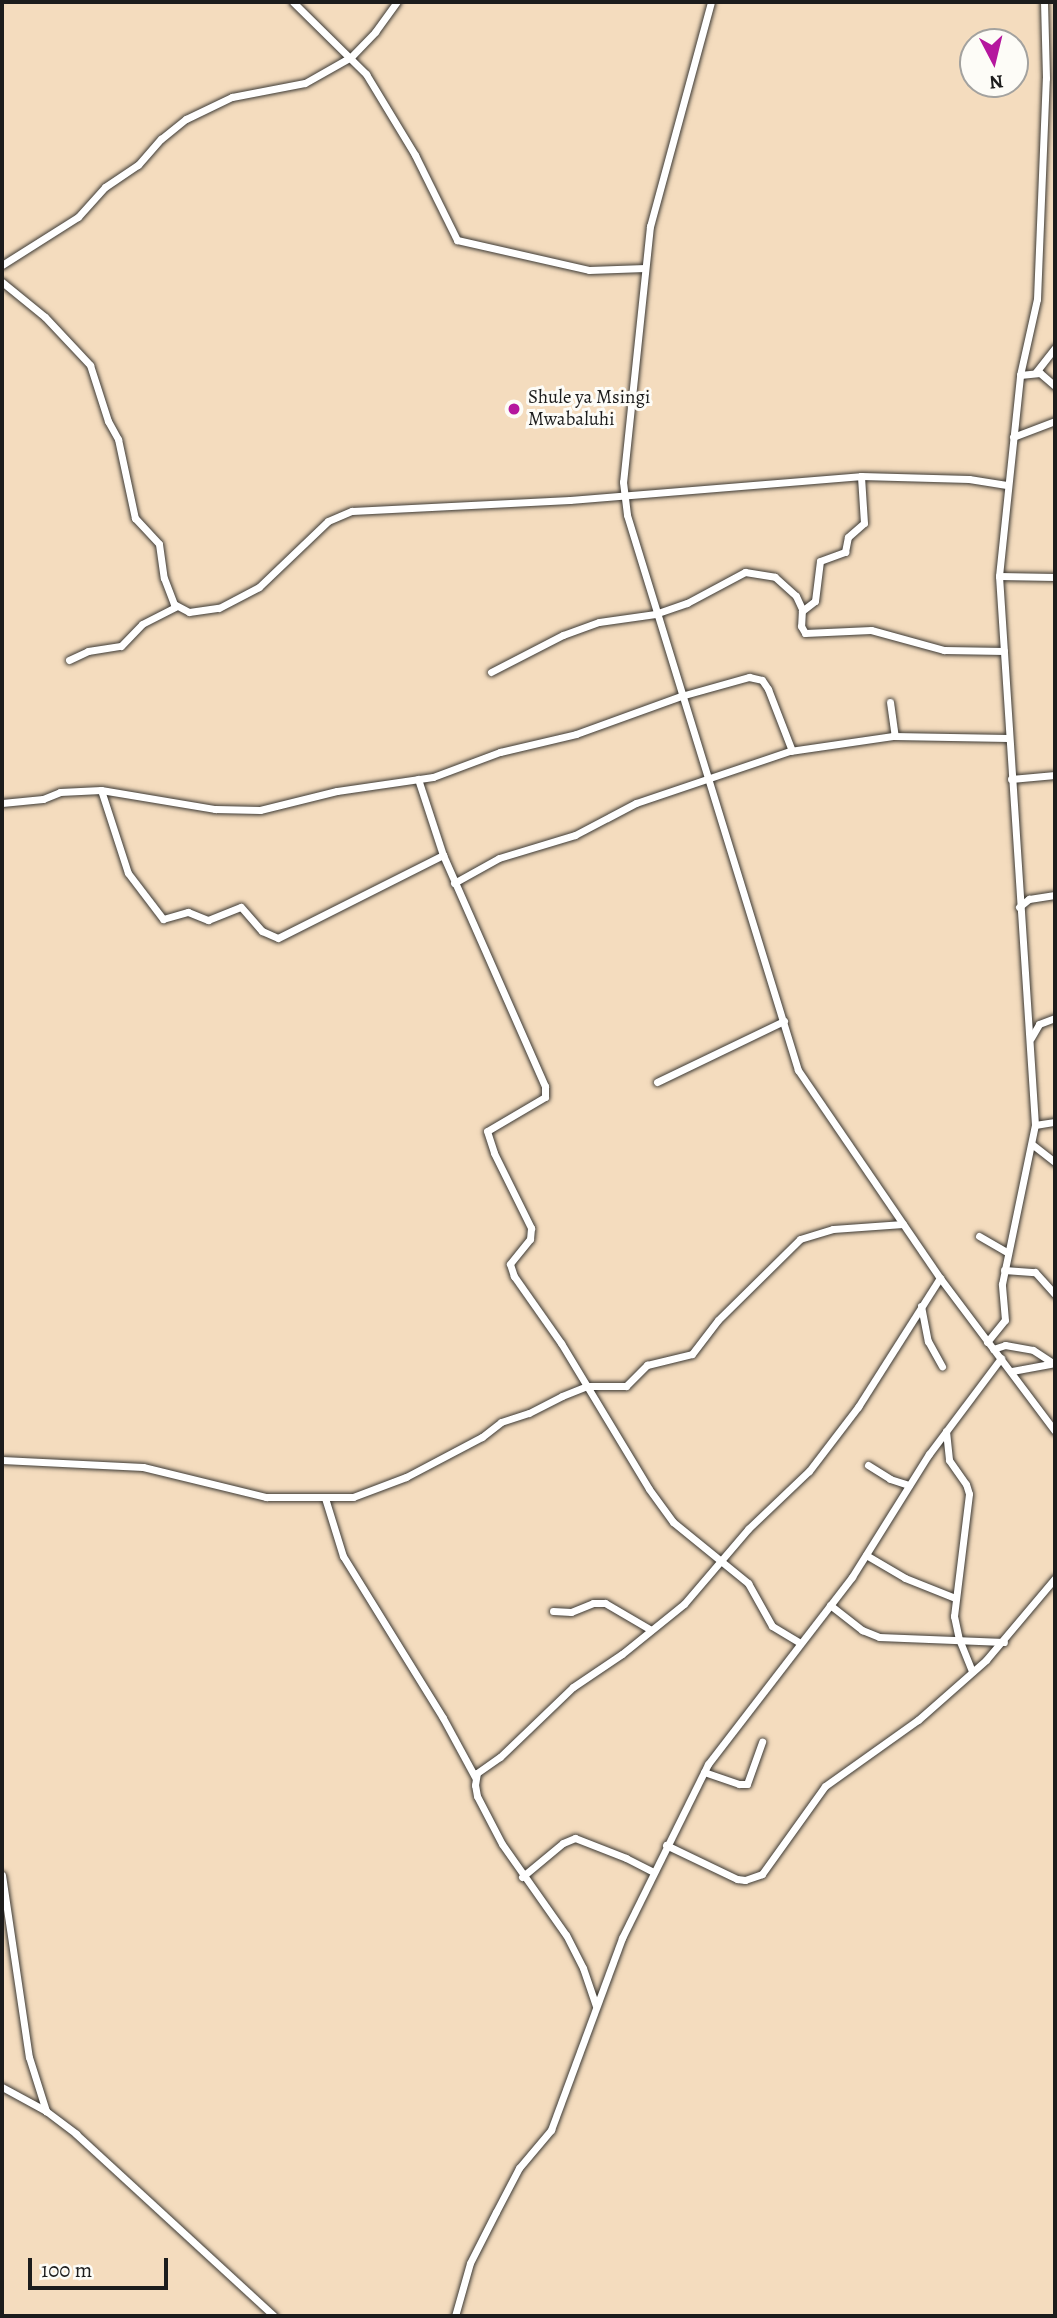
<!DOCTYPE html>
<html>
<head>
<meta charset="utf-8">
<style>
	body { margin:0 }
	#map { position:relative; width:1057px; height:2318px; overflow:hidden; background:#f4dcbe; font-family:Alegreya,serif }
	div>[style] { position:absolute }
	.roads { filter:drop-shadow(0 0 2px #3c3934) drop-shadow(0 0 2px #3c3934) }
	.street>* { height:7px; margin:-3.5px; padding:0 3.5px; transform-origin:3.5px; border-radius:3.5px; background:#fff }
	.dots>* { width:19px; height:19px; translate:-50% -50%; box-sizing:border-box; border:4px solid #fdfcf7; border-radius:50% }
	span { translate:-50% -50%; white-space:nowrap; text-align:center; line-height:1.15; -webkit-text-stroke:6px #fdfcf7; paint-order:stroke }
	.poi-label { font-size:19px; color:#1c1c1c }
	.left { translate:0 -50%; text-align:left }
	.frame { position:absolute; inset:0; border:4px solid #1c1c1c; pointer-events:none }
	.north { position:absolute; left:959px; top:28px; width:70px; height:70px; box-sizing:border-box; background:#fdfcf7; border:2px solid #a3a29f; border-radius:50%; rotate:173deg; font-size:19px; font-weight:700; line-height:28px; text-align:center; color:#1c1c1c }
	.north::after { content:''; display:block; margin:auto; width:24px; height:32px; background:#b5179e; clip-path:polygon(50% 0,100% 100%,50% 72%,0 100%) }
	.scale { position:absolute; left:28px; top:2258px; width:140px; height:32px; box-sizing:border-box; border:4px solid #1c1c1c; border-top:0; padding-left:9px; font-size:21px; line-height:24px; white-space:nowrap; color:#1c1c1c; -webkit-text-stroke:5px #fdfcf7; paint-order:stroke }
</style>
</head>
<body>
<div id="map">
	<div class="roads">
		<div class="street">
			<i style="left:293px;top:2px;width:103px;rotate:44.6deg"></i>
			<i style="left:366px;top:74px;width:95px;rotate:58.8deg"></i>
			<i style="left:415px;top:155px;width:95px;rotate:63.7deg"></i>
			<i style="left:457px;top:240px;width:135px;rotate:12.8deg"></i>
			<i style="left:589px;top:270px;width:56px;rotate:-2deg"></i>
			<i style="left:711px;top:2px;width:232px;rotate:105.2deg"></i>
			<i style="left:650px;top:226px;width:257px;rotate:96deg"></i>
			<i style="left:623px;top:482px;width:33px;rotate:83deg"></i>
			<i style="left:627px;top:515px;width:581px;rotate:72.88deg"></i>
			<i style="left:798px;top:1070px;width:252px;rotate:55.7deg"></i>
			<i style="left:940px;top:1278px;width:191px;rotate:53.1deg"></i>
			<i style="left:2px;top:265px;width:90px;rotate:-32.3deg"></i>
			<i style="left:78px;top:217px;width:40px;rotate:-48deg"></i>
			<i style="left:105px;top:187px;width:40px;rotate:-34deg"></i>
			<i style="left:138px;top:165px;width:35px;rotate:-49deg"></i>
			<i style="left:161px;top:139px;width:32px;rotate:-39deg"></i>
			<i style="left:186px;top:119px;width:51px;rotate:-25.6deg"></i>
			<i style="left:232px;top:97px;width:74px;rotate:-10.9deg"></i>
			<i style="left:305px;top:83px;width:53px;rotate:-29.5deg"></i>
			<i style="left:351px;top:57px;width:35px;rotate:-46deg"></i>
			<i style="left:375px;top:32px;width:37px;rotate:-54deg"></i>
			<i style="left:2px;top:282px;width:55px;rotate:39.1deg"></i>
			<i style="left:45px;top:317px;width:66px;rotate:46.8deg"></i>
			<i style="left:90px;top:365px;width:59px;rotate:72.2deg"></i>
			<i style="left:108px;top:421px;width:21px;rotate:61deg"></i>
			<i style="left:118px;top:439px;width:81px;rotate:77.9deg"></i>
			<i style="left:135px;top:518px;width:35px;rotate:47deg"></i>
			<i style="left:159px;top:544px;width:34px;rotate:82deg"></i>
			<i style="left:164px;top:578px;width:28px;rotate:69deg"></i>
			<i style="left:174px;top:604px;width:17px;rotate:28deg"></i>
			<i style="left:189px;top:612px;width:30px;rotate:-8deg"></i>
			<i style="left:219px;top:608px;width:45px;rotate:-27.7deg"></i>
			<i style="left:259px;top:587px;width:95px;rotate:-43.7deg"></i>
			<i style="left:328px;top:521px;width:26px;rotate:-23deg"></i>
			<i style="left:352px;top:511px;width:218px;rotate:-2.9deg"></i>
			<i style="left:570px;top:500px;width:292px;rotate:-4.7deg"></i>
			<i style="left:861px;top:476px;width:108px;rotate:1.6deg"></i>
			<i style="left:969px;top:479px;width:38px;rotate:9deg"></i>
			<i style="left:1036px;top:372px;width:31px;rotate:-52deg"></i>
			<i style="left:1020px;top:375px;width:20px;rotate:-6deg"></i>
			<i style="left:1040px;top:373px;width:20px;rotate:41deg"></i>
			<i style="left:1013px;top:437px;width:45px;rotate:-20.9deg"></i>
			<i style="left:999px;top:576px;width:56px;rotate:1deg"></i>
			<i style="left:802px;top:611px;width:16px;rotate:-38deg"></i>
			<i style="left:815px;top:601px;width:40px;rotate:-82.9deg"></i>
			<i style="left:820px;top:561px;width:27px;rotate:-20deg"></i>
			<i style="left:845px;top:552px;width:15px;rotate:-79deg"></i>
			<i style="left:848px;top:537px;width:21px;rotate:-41deg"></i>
			<i style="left:864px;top:523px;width:47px;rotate:-93.7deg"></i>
			<i style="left:69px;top:660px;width:21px;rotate:-25deg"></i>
			<i style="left:88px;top:651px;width:33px;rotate:-9deg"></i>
			<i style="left:121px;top:646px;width:30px;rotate:-46deg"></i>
			<i style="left:142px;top:624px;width:38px;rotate:-27deg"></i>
			<i style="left:491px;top:672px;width:81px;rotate:-27.2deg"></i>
			<i style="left:563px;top:635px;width:38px;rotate:-20deg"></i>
			<i style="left:599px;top:622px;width:57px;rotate:-8.1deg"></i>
			<i style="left:655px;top:614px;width:34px;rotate:-19deg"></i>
			<i style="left:687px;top:603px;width:66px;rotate:-28.1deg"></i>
			<i style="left:745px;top:572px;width:30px;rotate:9deg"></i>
			<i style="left:775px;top:577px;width:28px;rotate:42deg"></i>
			<i style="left:796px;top:596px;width:14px;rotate:65deg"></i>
			<i style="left:802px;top:609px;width:17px;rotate:93deg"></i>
			<i style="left:801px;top:626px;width:8px;rotate:60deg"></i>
			<i style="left:805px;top:633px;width:66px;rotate:-2.6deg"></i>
			<i style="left:871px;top:630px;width:76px;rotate:15.3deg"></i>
			<i style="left:944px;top:650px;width:60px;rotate:1deg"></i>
			<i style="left:890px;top:702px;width:34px;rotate:82deg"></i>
			<i style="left:418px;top:779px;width:80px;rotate:71.8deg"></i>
			<i style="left:443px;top:855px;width:253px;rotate:66.2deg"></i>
			<i style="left:545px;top:1086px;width:11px;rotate:90deg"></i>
			<i style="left:545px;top:1097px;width:67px;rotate:149.6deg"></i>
			<i style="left:487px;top:1131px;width:23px;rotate:72deg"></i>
			<i style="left:494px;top:1153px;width:84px;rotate:63.7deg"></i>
			<i style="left:531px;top:1228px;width:11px;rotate:95deg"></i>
			<i style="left:530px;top:1239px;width:32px;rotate:129deg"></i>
			<i style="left:510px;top:1264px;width:13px;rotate:72deg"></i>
			<i style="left:514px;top:1276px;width:82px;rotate:55deg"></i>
			<i style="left:561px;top:1343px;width:170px;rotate:58.9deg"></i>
			<i style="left:649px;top:1489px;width:41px;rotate:54deg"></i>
			<i style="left:673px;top:1522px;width:97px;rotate:39.1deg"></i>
			<i style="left:748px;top:1583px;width:49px;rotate:60.8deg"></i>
			<i style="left:772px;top:1626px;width:33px;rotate:31deg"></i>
			<i style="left:1011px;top:779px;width:44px;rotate:-5.2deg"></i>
			<i style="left:101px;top:790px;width:87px;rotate:72deg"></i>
			<i style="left:128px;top:873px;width:58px;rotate:52.7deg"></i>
			<i style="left:163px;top:919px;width:26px;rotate:-16deg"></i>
			<i style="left:188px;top:912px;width:22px;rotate:22deg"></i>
			<i style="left:208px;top:920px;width:35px;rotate:-22deg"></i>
			<i style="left:241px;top:907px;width:32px;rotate:49deg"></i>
			<i style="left:262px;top:931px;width:17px;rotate:24deg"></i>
			<i style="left:278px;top:938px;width:185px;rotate:-26.7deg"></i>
			<i style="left:2px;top:803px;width:41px;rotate:-5.6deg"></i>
			<i style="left:43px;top:799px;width:18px;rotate:-22deg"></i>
			<i style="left:60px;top:792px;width:41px;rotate:-2.8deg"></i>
			<i style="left:101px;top:790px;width:116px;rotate:9.5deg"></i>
			<i style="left:215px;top:809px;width:45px;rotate:1.3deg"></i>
			<i style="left:260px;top:810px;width:79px;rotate:-13.9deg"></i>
			<i style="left:337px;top:791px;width:97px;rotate:-8.3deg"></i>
			<i style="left:433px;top:777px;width:72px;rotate:-20.5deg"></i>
			<i style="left:500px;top:752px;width:78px;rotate:-13.3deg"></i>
			<i style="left:576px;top:734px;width:112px;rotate:-19.9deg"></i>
			<i style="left:681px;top:696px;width:71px;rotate:-15.6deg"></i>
			<i style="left:749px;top:677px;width:13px;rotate:13deg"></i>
			<i style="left:762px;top:680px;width:11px;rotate:56deg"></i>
			<i style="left:768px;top:689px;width:66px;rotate:68.8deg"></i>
			<i style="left:454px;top:883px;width:51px;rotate:-29.1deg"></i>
			<i style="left:499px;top:858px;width:79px;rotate:-16.8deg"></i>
			<i style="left:575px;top:835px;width:69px;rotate:-27.7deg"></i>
			<i style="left:636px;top:803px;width:163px;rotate:-18.7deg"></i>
			<i style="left:790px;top:751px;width:104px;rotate:-8.3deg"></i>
			<i style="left:893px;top:736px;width:115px;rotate:1deg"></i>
			<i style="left:1019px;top:907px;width:13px;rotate:-39deg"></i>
			<i style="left:1029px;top:899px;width:26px;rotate:-9deg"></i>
			<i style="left:1031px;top:1038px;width:16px;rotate:-60deg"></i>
			<i style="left:1039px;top:1024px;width:17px;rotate:-21deg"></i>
			<i style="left:657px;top:1082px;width:141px;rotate:-25.7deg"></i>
			<i style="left:1035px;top:1125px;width:20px;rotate:-9deg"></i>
			<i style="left:1033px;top:1145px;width:28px;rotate:38deg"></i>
			<i style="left:979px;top:1236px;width:32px;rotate:30deg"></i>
			<i style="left:1004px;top:1270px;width:31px;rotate:4deg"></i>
			<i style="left:1035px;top:1272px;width:30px;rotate:48deg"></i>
			<i style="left:921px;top:1306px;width:36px;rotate:79deg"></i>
			<i style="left:928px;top:1341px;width:29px;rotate:61deg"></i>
			<i style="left:987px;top:1342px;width:28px;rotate:-51deg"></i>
			<i style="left:1005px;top:1320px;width:36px;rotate:-95deg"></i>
			<i style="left:1002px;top:1284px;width:162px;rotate:-78.3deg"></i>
			<i style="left:1035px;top:1125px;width:550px;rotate:-93.75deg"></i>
			<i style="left:999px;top:576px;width:202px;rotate:-84deg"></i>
			<i style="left:1020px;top:375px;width:78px;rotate:-77.4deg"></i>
			<i style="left:1037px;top:299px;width:221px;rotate:-87.7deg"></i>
			<i style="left:1046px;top:78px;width:76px;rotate:-91.5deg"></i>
			<i style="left:993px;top:1349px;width:13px;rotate:-18deg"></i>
			<i style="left:1005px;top:1345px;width:28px;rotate:10deg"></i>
			<i style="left:1033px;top:1350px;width:24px;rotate:33deg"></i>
			<i style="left:1012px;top:1371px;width:44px;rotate:-10.5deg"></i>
			<i style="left:946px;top:1431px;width:29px;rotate:84deg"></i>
			<i style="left:949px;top:1460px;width:29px;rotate:55deg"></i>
			<i style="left:966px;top:1484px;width:10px;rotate:73deg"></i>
			<i style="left:969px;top:1494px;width:123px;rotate:97deg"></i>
			<i style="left:954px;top:1616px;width:24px;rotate:78deg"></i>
			<i style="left:959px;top:1639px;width:35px;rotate:68deg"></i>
			<i style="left:2px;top:1460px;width:141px;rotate:2.8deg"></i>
			<i style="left:143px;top:1467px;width:127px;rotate:13.7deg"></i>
			<i style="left:266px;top:1497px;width:87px"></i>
			<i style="left:353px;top:1497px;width:57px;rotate:-20.7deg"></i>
			<i style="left:406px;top:1477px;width:86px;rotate:-27.8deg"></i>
			<i style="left:482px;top:1437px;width:24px;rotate:-38deg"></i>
			<i style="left:501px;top:1422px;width:29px;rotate:-18deg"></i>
			<i style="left:529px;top:1413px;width:37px;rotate:-27deg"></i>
			<i style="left:562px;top:1396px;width:27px;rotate:-22deg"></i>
			<i style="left:587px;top:1386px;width:39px"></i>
			<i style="left:626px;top:1386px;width:30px;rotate:-45deg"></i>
			<i style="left:647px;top:1365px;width:46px;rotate:-13.7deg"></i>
			<i style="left:692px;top:1354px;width:43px;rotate:-52.6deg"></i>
			<i style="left:718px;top:1320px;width:115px;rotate:-44.6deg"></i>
			<i style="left:800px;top:1239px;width:34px;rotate:-17deg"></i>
			<i style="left:833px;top:1229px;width:70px;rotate:-4.1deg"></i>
			<i style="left:868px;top:1465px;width:26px;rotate:32deg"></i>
			<i style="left:890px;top:1479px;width:20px;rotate:18deg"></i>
			<i style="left:325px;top:1498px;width:61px;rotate:72.8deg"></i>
			<i style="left:343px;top:1556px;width:190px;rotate:58.3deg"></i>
			<i style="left:443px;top:1718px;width:67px;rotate:61.5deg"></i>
			<i style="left:866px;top:1555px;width:45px;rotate:30.5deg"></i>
			<i style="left:905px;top:1578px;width:54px;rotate:21.8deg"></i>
			<i style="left:830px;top:1605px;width:41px;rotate:38deg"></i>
			<i style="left:862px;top:1630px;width:18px;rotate:22deg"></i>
			<i style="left:879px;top:1637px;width:125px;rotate:2.3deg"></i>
			<i style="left:553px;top:1611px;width:18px;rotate:3deg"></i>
			<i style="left:571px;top:1612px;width:24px;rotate:-22deg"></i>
			<i style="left:593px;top:1603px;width:12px"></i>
			<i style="left:605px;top:1603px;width:53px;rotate:30.4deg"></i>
			<i style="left:704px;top:1772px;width:37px;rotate:19deg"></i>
			<i style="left:739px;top:1784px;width:8px"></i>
			<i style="left:747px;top:1784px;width:45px;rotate:-70.3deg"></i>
			<i style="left:666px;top:1845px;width:79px;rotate:25.6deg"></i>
			<i style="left:737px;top:1879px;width:8px;rotate:7deg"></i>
			<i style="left:745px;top:1880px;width:18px;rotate:-19deg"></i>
			<i style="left:762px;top:1874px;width:108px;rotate:-54.4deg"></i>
			<i style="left:825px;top:1786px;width:114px;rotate:-35.4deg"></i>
			<i style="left:918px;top:1720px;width:91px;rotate:-41.4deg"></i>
			<i style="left:986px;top:1660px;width:107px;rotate:-49.9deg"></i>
			<i style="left:2px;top:1875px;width:184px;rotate:81.6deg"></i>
			<i style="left:29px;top:2057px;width:57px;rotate:72.5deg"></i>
			<i style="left:522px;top:1877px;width:53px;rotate:-39.7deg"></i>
			<i style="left:563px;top:1843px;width:13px;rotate:-23deg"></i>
			<i style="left:575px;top:1838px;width:55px;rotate:21.4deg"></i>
			<i style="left:626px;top:1858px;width:30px;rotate:27deg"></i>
			<i style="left:596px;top:2006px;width:40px;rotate:-108.9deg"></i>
			<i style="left:583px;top:1968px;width:37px;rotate:-117deg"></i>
			<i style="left:566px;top:1935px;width:111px;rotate:-125.1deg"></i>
			<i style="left:502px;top:1844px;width:54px;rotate:-117.5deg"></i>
			<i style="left:477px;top:1796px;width:11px;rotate:-100deg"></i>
			<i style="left:475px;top:1785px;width:12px;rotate:-81deg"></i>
			<i style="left:477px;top:1773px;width:28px;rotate:-35deg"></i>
			<i style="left:500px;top:1757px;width:101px;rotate:-43.8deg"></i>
			<i style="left:573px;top:1687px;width:59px;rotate:-34deg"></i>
			<i style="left:622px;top:1654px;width:80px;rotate:-38.9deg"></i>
			<i style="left:684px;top:1604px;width:99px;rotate:-49.5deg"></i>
			<i style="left:748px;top:1529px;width:84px;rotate:-43.6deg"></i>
			<i style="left:809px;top:1471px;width:81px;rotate:-52.6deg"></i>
			<i style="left:858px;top:1407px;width:153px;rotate:-57.6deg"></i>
			<i style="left:2px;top:2087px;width:50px;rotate:28.6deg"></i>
			<i style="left:46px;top:2111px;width:38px;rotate:37deg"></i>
			<i style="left:76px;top:2134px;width:269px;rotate:42.6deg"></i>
			<i style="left:455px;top:2316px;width:55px;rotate:-74.2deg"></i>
			<i style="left:470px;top:2263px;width:57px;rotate:-63deg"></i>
			<i style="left:496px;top:2212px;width:50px;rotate:-62.4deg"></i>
			<i style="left:519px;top:2168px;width:50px;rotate:-49.9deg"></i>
			<i style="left:551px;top:2130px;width:205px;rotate:-69.7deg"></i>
			<i style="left:622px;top:1938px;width:194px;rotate:-63.7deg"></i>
			<i style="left:708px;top:1764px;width:236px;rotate:-52.4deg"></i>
			<i style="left:852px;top:1577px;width:145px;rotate:-58deg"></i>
			<i style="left:929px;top:1454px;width:120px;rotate:-53.1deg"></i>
		</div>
	</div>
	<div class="dots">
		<i style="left:514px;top:409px;background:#b5179e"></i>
	</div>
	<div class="poi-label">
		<span class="left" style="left:528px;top:409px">Shule ya Msingi<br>Mwabaluhi</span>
	</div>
	<div class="frame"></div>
	<div class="north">N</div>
	<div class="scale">100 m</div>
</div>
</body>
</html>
